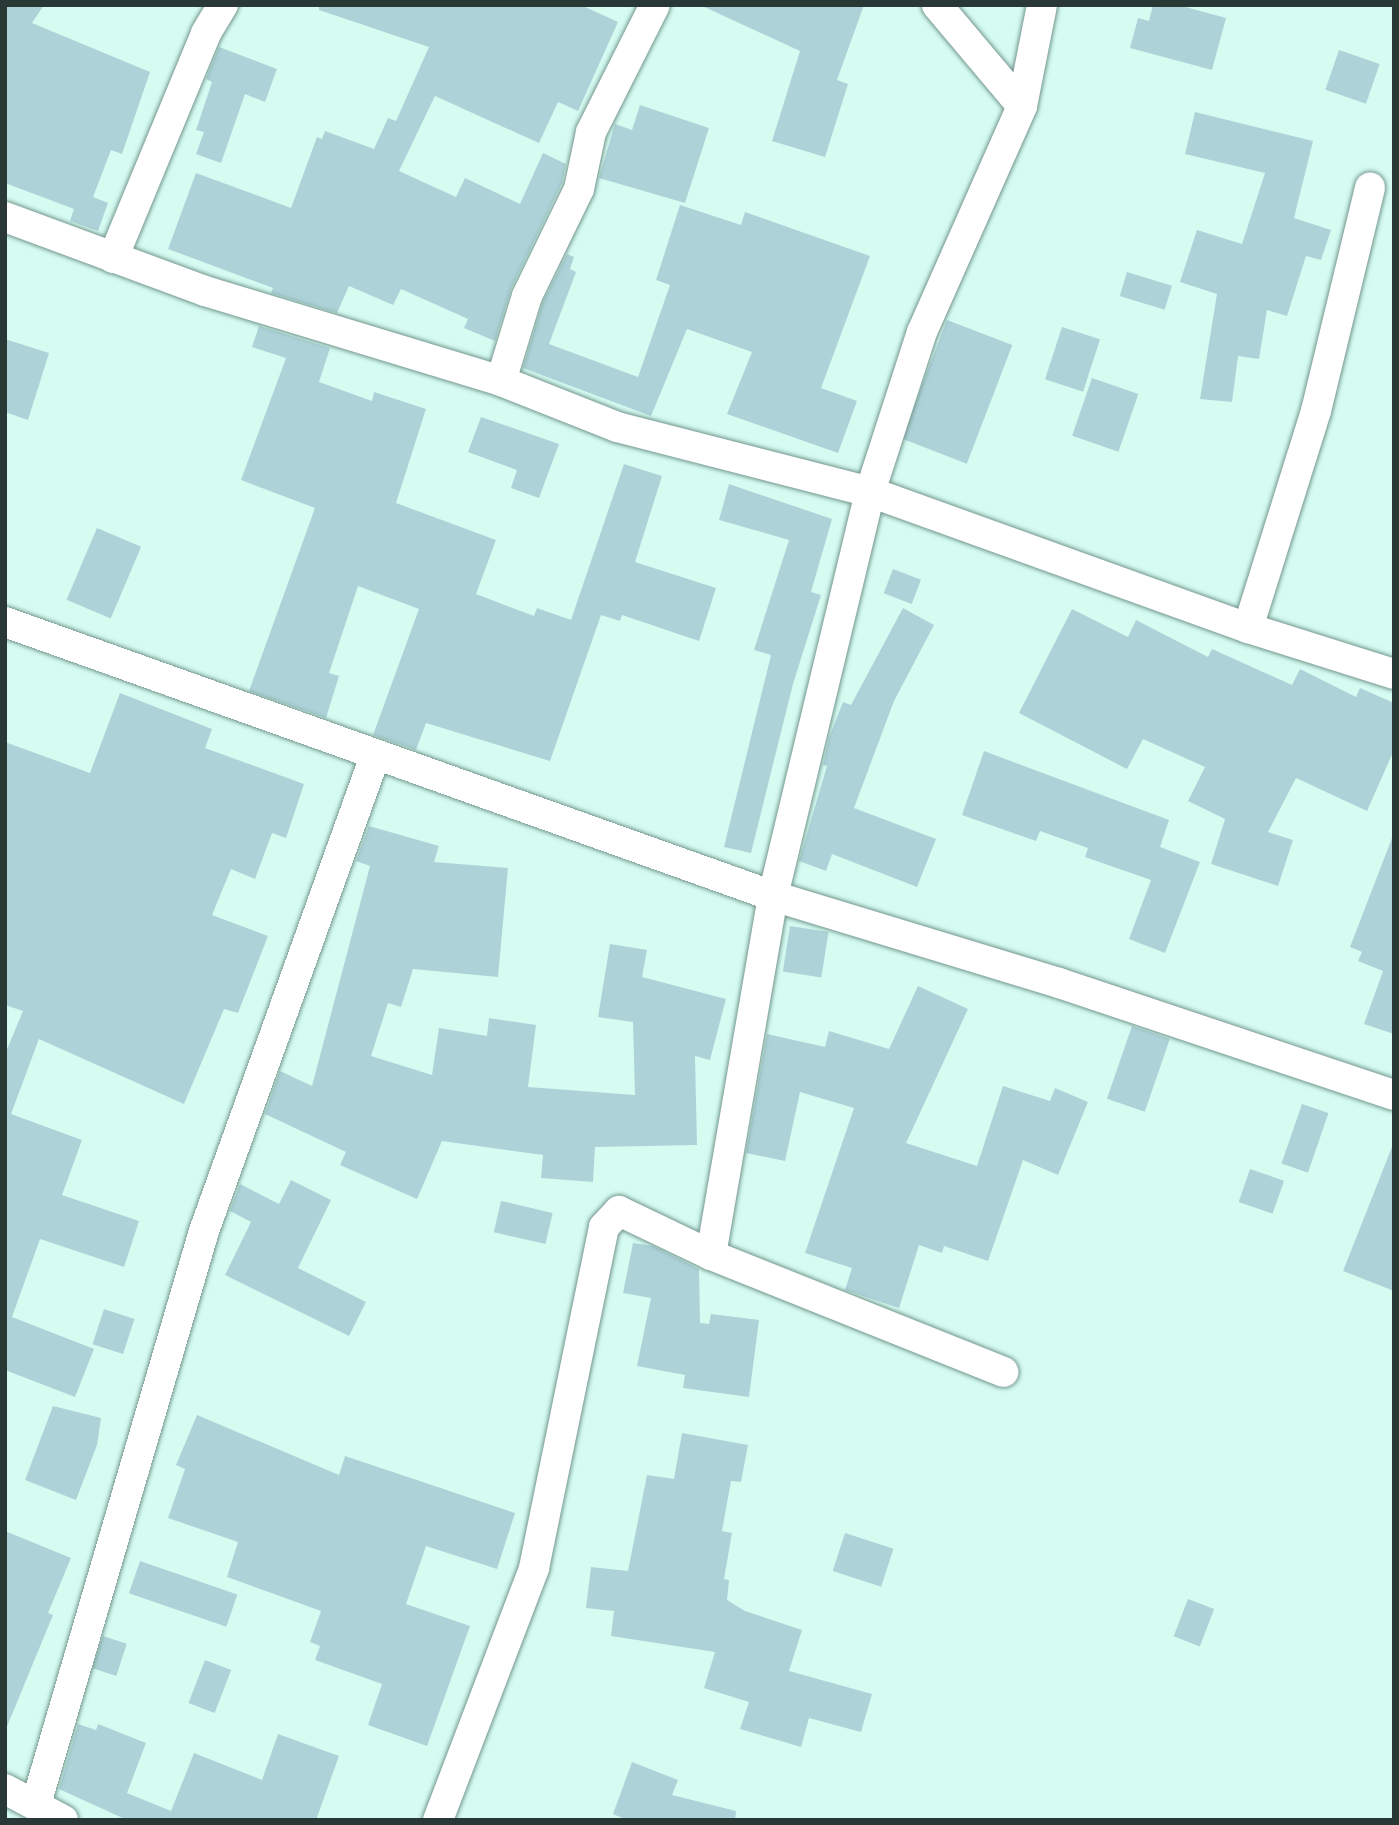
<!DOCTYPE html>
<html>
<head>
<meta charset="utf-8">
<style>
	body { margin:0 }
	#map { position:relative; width:1399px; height:1825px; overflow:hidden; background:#d6fcf2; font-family:Montserrat,sans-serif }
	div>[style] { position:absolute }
	.building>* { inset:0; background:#add3d9; transform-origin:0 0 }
	.roads { filter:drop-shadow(0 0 2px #73968d) drop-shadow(0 0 2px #73968d) }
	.minor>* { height:30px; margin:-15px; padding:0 15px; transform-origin:15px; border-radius:15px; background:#fff }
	span { translate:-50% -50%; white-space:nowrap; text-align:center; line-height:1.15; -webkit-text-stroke:5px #fff; paint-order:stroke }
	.frame { position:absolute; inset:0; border:7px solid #293834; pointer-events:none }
</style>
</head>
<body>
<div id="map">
	<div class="building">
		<i style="clip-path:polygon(5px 5px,44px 5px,32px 23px,150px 72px,122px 154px,111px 150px,93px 197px,108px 203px,98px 231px,70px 221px,74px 209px,5px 183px)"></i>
		<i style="clip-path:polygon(319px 5px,581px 5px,618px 22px,578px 111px,558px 102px,539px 143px,435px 96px,399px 171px,456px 197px,465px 178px,520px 204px,543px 153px,566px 164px,562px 183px,511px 289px,495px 341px,464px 328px,468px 319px,401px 289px,393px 305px,349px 286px,337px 313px,271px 293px,273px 288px,168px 249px,196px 173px,291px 208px,317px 137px,322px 139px,325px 131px,374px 149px,388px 118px,396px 121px,429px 47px,319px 10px)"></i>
		<i style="clip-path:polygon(700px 5px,864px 5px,837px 80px,848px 84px,825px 157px,772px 141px,800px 51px)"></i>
		<i style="clip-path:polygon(1153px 5px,1178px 5px,1226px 18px,1212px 70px,1130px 48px,1138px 18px,1149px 21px)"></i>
		<i style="clip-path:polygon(219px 47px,277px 69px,265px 102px,245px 94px,221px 163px,196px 154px,204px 132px,196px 130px,212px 82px,206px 79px)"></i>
		<i style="left:1339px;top:50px;width:43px;height:42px;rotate:19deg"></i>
		<i style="clip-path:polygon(640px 105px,709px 128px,685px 203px,599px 178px,615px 124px,632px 130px)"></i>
		<i style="clip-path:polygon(1195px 112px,1313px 141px,1294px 218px,1331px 230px,1321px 260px,1306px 256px,1287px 316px,1267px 310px,1259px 359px,1238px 356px,1232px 402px,1200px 399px,1217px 294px,1180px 282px,1197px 230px,1242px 244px,1265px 173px,1185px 154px)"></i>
		<i style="clip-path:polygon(680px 205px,741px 225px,745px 212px,870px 256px,821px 388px,857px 401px,838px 453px,727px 414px,752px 352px,687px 329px,651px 416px,523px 368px,543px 302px,567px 254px,574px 257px,570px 269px,576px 272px,549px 344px,638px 377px,670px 285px,656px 280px)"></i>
		<i style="left:1127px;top:272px;width:47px;height:25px;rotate:17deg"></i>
		<i style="left:947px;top:320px;width:70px;height:127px;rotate:21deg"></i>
		<i style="clip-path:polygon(259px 326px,330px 348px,319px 382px,372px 401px,374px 392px,426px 409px,396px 503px,496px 540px,476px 594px,534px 616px,537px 608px,571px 620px,624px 464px,662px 476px,635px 562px,716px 588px,699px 641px,622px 615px,620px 621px,601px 615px,550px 761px,426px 723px,416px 750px,373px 735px,419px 609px,358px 586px,329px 673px,339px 676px,326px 718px,249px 691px,315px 508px,241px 480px,286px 358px,252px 347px)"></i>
		<i style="left:1062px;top:327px;width:40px;height:55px;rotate:18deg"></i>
		<i style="clip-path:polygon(5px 339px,49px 353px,28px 420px,5px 412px)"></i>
		<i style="left:1092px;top:378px;width:49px;height:61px;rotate:19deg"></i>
		<i style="clip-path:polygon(481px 417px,559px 444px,539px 498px,511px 488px,517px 470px,468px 452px)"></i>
		<i style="clip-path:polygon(729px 484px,832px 519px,811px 592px,821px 595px,793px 684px,751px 853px,724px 847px,771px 655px,754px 650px,789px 540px,719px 520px)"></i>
		<i style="left:97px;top:528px;width:48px;height:78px;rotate:23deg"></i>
		<i style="left:893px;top:569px;width:30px;height:26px;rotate:21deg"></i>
		<i style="clip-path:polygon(903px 608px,934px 625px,894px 701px,854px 808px,936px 839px,917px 887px,832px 854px,826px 871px,799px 861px,827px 766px,823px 765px,829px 738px,843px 702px,851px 705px)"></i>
		<i style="clip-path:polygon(1072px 609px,1128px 637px,1136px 620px,1208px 657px,1212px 649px,1292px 685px,1300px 669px,1356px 697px,1360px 688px,1394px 703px,1394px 750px,1367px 811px,1296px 778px,1268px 832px,1293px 840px,1278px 886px,1211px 864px,1225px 819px,1188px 801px,1205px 767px,1143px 739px,1127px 769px,1019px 713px)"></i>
		<i style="clip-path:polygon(120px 693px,212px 729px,205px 748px,304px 784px,286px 838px,272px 833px,255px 879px,231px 869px,212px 915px,268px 936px,238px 1013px,224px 1009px,184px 1104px,39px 1039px,11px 1114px,82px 1140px,62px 1195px,139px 1221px,124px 1267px,40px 1239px,12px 1317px,94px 1349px,75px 1397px,5px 1370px,5px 1054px,23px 1011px,5px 1005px,5px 742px,90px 773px)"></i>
		<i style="clip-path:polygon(984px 751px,1169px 820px,1160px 847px,1200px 862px,1165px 953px,1129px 939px,1151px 880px,1085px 857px,1088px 848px,1040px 831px,1036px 841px,962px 815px)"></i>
		<i style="clip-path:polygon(369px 826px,439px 846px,434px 862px,508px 868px,498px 977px,413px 969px,401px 1007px,388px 1003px,371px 1056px,432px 1075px,439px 1028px,487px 1036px,489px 1018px,536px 1025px,528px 1087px,635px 1095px,633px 1022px,598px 1017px,610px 944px,647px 950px,642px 977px,726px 999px,710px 1060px,695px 1056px,697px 1145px,595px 1147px,593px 1182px,541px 1178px,543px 1155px,442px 1141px,417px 1199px,340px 1165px,346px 1152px,265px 1114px,280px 1071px,312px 1086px,370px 866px,356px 861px)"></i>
		<i style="clip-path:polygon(1392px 838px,1394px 838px,1394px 1034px,1364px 1024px,1383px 971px,1358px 961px,1362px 952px,1350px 947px)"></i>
		<i style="left:790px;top:926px;width:39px;height:46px;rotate:9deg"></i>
		<i style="clip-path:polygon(918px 986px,968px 1009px,906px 1143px,977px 1166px,1003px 1086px,1050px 1101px,1055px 1088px,1088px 1102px,1058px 1175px,1023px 1160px,988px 1261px,944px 1246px,942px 1253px,919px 1245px,899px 1308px,845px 1290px,852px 1268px,805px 1253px,854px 1108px,800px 1092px,785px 1161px,746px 1153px,767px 1034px,825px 1047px,829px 1031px,889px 1049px)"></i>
		<i style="left:1132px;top:1026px;width:40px;height:77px;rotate:19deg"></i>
		<i style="left:1302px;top:1104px;width:28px;height:63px;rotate:19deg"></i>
		<i style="clip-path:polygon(1392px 1147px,1394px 1147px,1394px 1291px,1343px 1271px)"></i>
		<i style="left:1250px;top:1169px;width:36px;height:35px;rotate:19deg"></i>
		<i style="clip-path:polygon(291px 1180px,331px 1200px,298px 1268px,366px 1302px,349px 1336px,225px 1275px,251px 1222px,230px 1211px,240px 1184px,279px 1204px)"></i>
		<i style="left:501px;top:1201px;width:53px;height:32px;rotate:13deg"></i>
		<i style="clip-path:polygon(633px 1243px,653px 1246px,699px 1269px,700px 1323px,709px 1324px,711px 1314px,759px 1320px,749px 1397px,683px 1388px,685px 1375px,637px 1366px,651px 1298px,623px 1293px)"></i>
		<i style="left:104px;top:1309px;width:32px;height:37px;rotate:18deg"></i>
		<i style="clip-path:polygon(53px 1406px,101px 1418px,97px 1445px,76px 1500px,25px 1480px)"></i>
		<i style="clip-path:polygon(197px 1415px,339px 1475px,345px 1456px,515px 1513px,497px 1569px,426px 1546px,406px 1604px,470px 1626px,427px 1746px,368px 1725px,382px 1684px,315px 1660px,320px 1646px,310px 1642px,321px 1611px,227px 1577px,238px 1542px,168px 1518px,185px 1469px,176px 1465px)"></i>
		<i style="clip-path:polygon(682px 1433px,748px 1445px,741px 1482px,731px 1481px,722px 1531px,732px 1533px,724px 1579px,729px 1580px,727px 1600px,745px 1611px,802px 1630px,789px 1671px,872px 1694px,861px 1732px,809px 1718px,801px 1747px,740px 1729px,749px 1702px,704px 1688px,715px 1652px,611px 1636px,614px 1611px,586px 1608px,591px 1567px,628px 1571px,647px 1475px,674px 1479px)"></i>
		<i style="clip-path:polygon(5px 1531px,71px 1558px,48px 1613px,53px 1615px,6px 1729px)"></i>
		<i style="left:845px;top:1533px;width:51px;height:40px;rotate:18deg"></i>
		<i style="left:140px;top:1561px;width:103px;height:34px;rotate:19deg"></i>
		<i style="left:1188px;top:1599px;width:28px;height:40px;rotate:21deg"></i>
		<i style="left:103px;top:1636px;width:25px;height:34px;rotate:18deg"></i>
		<i style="left:205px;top:1660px;width:28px;height:46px;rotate:21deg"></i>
		<i style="clip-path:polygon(78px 1724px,96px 1730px,98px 1724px,146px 1743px,127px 1793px,171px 1811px,194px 1753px,262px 1780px,278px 1734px,339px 1756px,316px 1820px,127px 1820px,59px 1789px)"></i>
		<i style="clip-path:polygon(632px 1762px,678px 1780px,672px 1795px,736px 1811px,735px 1820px,627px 1820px,613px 1814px)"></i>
	</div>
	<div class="roads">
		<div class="minor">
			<i style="left:1022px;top:106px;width:103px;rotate:-78.8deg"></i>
			<i style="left:5px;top:217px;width:213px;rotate:20.3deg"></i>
			<i style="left:205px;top:291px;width:309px;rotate:16.9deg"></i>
			<i style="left:501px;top:381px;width:125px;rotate:21.6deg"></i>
			<i style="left:617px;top:427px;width:261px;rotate:14.4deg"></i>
			<i style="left:870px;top:492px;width:402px;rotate:19.8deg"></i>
			<i style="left:1248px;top:628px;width:153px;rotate:17.5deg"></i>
			<i style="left:113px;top:258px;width:243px;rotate:-67.5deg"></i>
			<i style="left:206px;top:33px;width:33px;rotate:-59deg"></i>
			<i style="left:501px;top:381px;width:89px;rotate:-73deg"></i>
			<i style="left:527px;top:296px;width:119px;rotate:-64.1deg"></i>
			<i style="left:579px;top:189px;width:58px;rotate:-78.1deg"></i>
			<i style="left:591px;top:132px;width:142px;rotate:-63.3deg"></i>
			<i style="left:5px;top:622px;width:815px;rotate:19.63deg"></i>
			<i style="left:773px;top:896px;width:299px;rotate:16.9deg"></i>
			<i style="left:1059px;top:983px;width:353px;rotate:18.5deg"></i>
			<i style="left:1248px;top:628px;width:227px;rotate:-72.6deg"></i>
			<i style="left:1316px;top:411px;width:230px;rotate:-76.4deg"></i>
			<i style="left:711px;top:1255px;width:315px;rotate:21.8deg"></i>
			<i style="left:5px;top:1789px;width:66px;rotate:28.1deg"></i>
			<i style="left:36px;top:1804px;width:597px;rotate:-73.66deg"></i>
			<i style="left:204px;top:1231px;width:505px;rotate:-70.2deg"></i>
			<i style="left:438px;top:1820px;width:270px;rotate:-69.1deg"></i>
			<i style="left:534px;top:1568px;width:348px;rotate:-78.4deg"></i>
			<i style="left:604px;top:1227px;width:22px;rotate:-47deg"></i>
			<i style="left:619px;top:1211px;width:102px;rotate:25.6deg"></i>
			<i style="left:711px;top:1255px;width:364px;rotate:-80.2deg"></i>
			<i style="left:773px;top:896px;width:415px;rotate:-76.5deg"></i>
			<i style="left:870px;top:492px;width:168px;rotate:-72deg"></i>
			<i style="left:922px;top:332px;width:247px;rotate:-66.1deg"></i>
			<i style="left:1022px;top:106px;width:132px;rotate:-130.1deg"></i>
		</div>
	</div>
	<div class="frame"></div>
</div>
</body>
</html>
